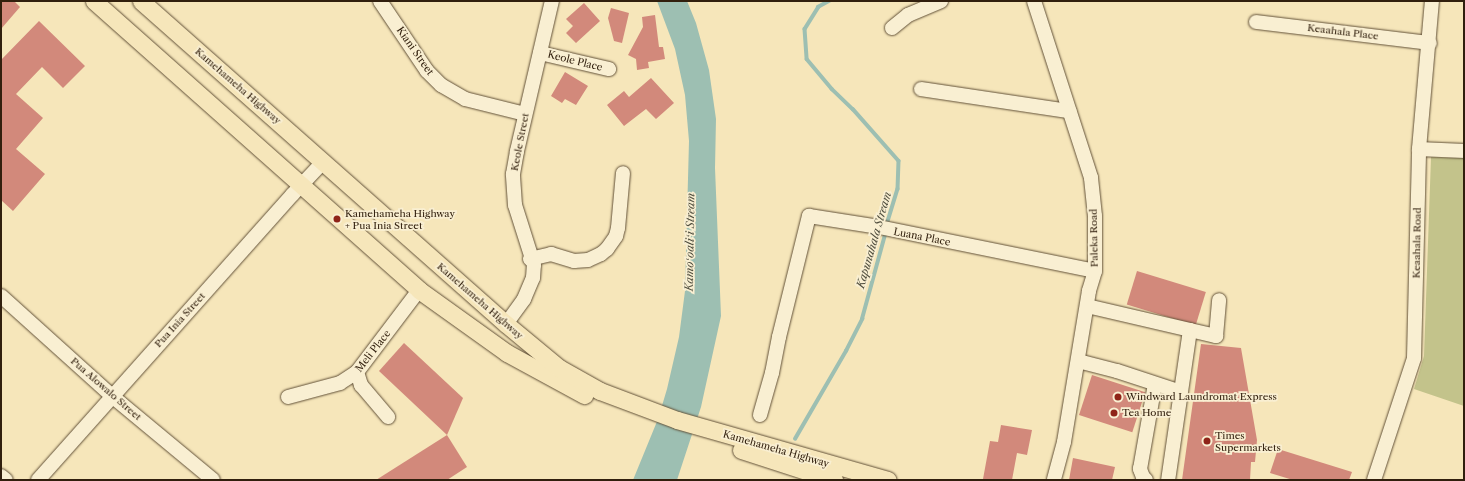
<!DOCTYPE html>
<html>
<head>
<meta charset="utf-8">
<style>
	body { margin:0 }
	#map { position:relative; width:1465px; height:481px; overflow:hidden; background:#f6e6ba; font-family:"Libre Caslon Text",serif }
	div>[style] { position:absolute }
	.green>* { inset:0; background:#c3c38b }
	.water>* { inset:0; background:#9dbfb2 }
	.stream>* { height:3.5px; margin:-1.75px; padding:0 1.75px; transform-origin:1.75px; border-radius:1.75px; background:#9dbfb2 }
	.building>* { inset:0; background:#d2897b; transform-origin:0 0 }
	.roads { filter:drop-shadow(0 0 1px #625138) drop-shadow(0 0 1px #625138) }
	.minor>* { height:14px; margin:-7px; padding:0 7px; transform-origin:7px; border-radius:7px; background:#f9efd2 }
	.major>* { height:17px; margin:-8.5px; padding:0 8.5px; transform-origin:8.5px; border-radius:8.5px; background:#f6e6ba }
	.dots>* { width:11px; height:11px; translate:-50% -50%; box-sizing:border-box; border:2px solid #f9efd2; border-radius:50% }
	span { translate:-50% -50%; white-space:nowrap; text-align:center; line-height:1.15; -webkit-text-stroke:3.5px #f9efd2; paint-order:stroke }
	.street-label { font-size:10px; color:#311f0d }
	.poi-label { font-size:10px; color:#311f0d }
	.left { translate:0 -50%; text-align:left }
	.water-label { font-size:11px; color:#514f3f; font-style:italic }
	.frame { position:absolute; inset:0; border:2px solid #311f0d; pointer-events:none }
</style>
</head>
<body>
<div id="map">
	<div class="green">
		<i style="clip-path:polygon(1431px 157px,1464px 158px,1464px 406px,1414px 389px,1424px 356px)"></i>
	</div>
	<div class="water">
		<i style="clip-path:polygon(657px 1px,687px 1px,696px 23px,709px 70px,716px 119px,715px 168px,721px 316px,701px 407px,677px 480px,633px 480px,658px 419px,667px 389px,679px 337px,685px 291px,689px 141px,685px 95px,675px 49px)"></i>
	</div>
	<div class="stream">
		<i style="left:830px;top:1px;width:13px;rotate:151deg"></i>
		<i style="left:819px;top:7px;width:26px;rotate:122deg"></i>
		<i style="left:805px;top:29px;width:30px;rotate:86deg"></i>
		<i style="left:807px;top:59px;width:39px;rotate:50deg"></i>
		<i style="left:832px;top:89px;width:29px;rotate:44deg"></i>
		<i style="left:853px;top:109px;width:69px;rotate:48.5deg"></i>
		<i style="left:899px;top:161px;width:28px;rotate:92deg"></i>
		<i style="left:898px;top:189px;width:38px;rotate:107deg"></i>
		<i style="left:795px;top:439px;width:102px;rotate:-59.9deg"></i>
		<i style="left:846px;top:351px;width:36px;rotate:-63deg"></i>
		<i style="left:862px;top:319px;width:91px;rotate:-74.7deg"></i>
	</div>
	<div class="building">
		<i style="clip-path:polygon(1px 1px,14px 1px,20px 7px,1px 29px)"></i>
		<i style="clip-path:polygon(584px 3px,600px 21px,576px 43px,566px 33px,573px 26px,566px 19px)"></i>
		<i style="clip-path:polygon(611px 8px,629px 13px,622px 43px,614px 41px,608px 18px)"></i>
		<i style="clip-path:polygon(655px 15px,659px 47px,663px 47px,665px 59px,648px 62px,649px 68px,637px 70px,636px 59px,628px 55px,643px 27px,642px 17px)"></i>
		<i style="clip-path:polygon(39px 21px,85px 66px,63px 88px,42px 67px,16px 94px,43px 118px,16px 149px,45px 174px,13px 211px,1px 200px,1px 60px)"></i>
		<i style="clip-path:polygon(565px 72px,588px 86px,576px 105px,565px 99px,562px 103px,551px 96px)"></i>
		<i style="clip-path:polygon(651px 78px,674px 103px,656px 119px,646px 109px,624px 126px,607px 105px,624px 91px,629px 97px)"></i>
		<i style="left:1137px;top:271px;width:72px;height:35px;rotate:17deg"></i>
		<i style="clip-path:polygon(404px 343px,463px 398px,447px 435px,379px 371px)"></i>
		<i style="clip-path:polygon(1201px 344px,1241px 348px,1257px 440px,1255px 462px,1251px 462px,1250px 480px,1182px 480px)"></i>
		<i style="left:1092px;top:375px;width:56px;height:42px;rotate:18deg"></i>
		<i style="clip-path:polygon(1001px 425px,1032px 430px,1027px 455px,1017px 453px,1012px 480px,983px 479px,990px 441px,998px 442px)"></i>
		<i style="clip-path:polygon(447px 435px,467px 467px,447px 480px,376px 480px)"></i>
		<i style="clip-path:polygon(1278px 449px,1352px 472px,1349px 480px,1293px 480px,1270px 473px)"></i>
		<i style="clip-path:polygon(1073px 458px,1115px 467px,1112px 480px,1069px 480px)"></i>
	</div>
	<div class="roads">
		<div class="minor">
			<i style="left:380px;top:1px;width:84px;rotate:56.1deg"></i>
			<i style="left:427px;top:71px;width:20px;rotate:45deg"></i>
			<i style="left:441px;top:85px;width:28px;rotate:30deg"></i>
			<i style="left:465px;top:99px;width:62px;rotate:14deg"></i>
			<i style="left:1034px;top:1px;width:186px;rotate:72.1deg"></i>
			<i style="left:1091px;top:178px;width:38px;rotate:84deg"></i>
			<i style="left:1095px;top:216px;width:55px;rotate:90deg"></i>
			<i style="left:1095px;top:271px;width:21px;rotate:107deg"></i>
			<i style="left:1089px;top:291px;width:153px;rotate:99.4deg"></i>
			<i style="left:1064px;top:442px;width:39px;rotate:105deg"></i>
			<i style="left:1256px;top:22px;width:175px;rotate:6.9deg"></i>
			<i style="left:892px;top:28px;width:21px;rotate:-39deg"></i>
			<i style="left:908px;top:15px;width:36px;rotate:-23deg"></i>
			<i style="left:540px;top:53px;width:71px;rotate:13.1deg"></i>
			<i style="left:921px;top:89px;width:150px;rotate:8.5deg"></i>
			<i style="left:1419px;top:149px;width:45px;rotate:2.5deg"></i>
			<i style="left:530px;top:259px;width:22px;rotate:-13deg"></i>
			<i style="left:551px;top:254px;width:24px;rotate:17deg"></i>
			<i style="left:574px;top:261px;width:14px;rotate:-4deg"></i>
			<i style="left:588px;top:260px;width:14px;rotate:-25deg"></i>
			<i style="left:601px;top:254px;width:8px;rotate:-40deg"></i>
			<i style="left:607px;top:249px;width:16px;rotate:-55deg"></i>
			<i style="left:616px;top:236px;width:8px;rotate:-76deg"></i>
			<i style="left:618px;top:228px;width:55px;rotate:-84.8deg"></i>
			<i style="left:1px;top:296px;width:149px;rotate:42deg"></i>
			<i style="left:112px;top:396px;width:131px;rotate:39.7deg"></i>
			<i style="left:1087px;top:306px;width:106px;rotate:13.1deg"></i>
			<i style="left:1190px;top:330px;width:152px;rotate:98.3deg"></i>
			<i style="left:506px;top:324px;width:31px;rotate:-54deg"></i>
			<i style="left:524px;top:299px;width:23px;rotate:-67deg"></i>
			<i style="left:533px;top:278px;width:13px;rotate:-86deg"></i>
			<i style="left:534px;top:265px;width:63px;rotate:-107.6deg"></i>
			<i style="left:515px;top:205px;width:31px;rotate:-94deg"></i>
			<i style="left:513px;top:174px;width:23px;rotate:-80deg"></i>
			<i style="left:517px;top:151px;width:154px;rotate:-76.9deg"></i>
			<i style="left:1190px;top:330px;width:27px;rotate:13deg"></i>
			<i style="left:1216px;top:336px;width:36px;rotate:-85deg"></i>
			<i style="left:1078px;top:361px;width:40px;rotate:14.4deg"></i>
			<i style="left:1117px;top:371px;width:67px;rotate:18.2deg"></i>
			<i style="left:357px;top:372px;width:14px;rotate:73deg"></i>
			<i style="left:361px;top:385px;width:42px;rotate:49.8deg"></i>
			<i style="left:288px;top:397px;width:54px;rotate:-15.1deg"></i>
			<i style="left:340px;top:383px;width:20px;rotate:-33deg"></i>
			<i style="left:357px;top:372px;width:103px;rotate:-52.9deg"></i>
			<i style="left:760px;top:415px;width:44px;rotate:-74.1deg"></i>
			<i style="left:772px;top:373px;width:37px;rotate:-79deg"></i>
			<i style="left:779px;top:337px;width:125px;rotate:-76.1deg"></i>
			<i style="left:809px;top:216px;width:71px;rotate:8.9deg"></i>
			<i style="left:879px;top:227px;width:220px;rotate:11.5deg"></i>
			<i style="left:1px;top:476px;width:6px;rotate:39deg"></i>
			<i style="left:38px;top:480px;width:382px;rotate:-48.3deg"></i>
			<i style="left:292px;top:195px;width:45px;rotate:-46.8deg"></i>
			<i style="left:1146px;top:480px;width:4px;rotate:-135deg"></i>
			<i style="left:1143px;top:477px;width:9px;rotate:-111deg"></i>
			<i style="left:1140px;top:469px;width:86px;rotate:-80deg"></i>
			<i style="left:1374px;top:480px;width:128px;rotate:-71.8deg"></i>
			<i style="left:1414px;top:358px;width:209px;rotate:-88.6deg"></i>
			<i style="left:1419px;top:149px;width:149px;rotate:-85deg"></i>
		</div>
		<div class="major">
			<i style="left:94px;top:1px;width:435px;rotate:41.6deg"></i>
			<i style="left:419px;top:290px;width:108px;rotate:35.6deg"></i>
			<i style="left:507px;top:353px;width:88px;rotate:28.6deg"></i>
			<i style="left:141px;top:1px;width:487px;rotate:41.5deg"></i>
			<i style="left:506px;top:324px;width:69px;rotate:39.7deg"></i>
			<i style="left:559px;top:368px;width:47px;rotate:29.3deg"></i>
			<i style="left:600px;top:391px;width:82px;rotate:20.6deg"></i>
			<i style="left:677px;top:420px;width:219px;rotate:15.9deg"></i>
			<i style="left:741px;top:450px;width:98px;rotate:17.9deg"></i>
		</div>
	</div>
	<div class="dots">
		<i style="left:337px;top:219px;background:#8f2418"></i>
		<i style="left:1118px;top:397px;background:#8f2418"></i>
		<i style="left:1114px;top:413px;background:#8f2418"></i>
		<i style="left:1207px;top:441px;background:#8f2418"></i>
	</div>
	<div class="street-label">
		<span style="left:1343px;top:32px;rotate:7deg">Keaahala Place</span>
		<span style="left:415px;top:51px;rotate:55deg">Kiani Street</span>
		<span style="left:575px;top:61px;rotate:14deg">Keole Place</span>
		<span style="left:238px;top:86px;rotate:41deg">Kamehameha Highway</span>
		<span style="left:520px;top:142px;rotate:-79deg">Keole Street</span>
		<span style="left:922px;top:237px;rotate:11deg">Luana Place</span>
		<span style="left:1094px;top:238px;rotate:-91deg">Paleka Road</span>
		<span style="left:1417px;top:243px;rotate:-89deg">Keaahala Road</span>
		<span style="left:480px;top:301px;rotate:41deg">Kamehameha Highway</span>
		<span style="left:180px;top:320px;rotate:-48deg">Pua Inia Street</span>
		<span style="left:373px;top:351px;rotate:-52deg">Meli Place</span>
		<span style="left:106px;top:389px;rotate:41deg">Pua Alowalo Street</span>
		<span style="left:776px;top:449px;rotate:16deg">Kamehameha Highway</span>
	</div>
	<div class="poi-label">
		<span class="left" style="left:345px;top:219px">Kamehameha Highway<br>+ Pua Inia Street</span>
		<span class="left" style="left:1126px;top:397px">Windward Laundromat Express</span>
		<span class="left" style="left:1122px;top:413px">Tea Home</span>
		<span class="left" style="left:1215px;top:441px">Times<br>Supermarkets</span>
	</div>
	<div class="water-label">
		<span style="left:874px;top:240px;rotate:-74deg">Kapunahala Stream</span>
		<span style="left:690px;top:242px;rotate:-89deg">Kamoʻoaliʻi Stream</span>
	</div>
	<div class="frame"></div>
</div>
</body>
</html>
